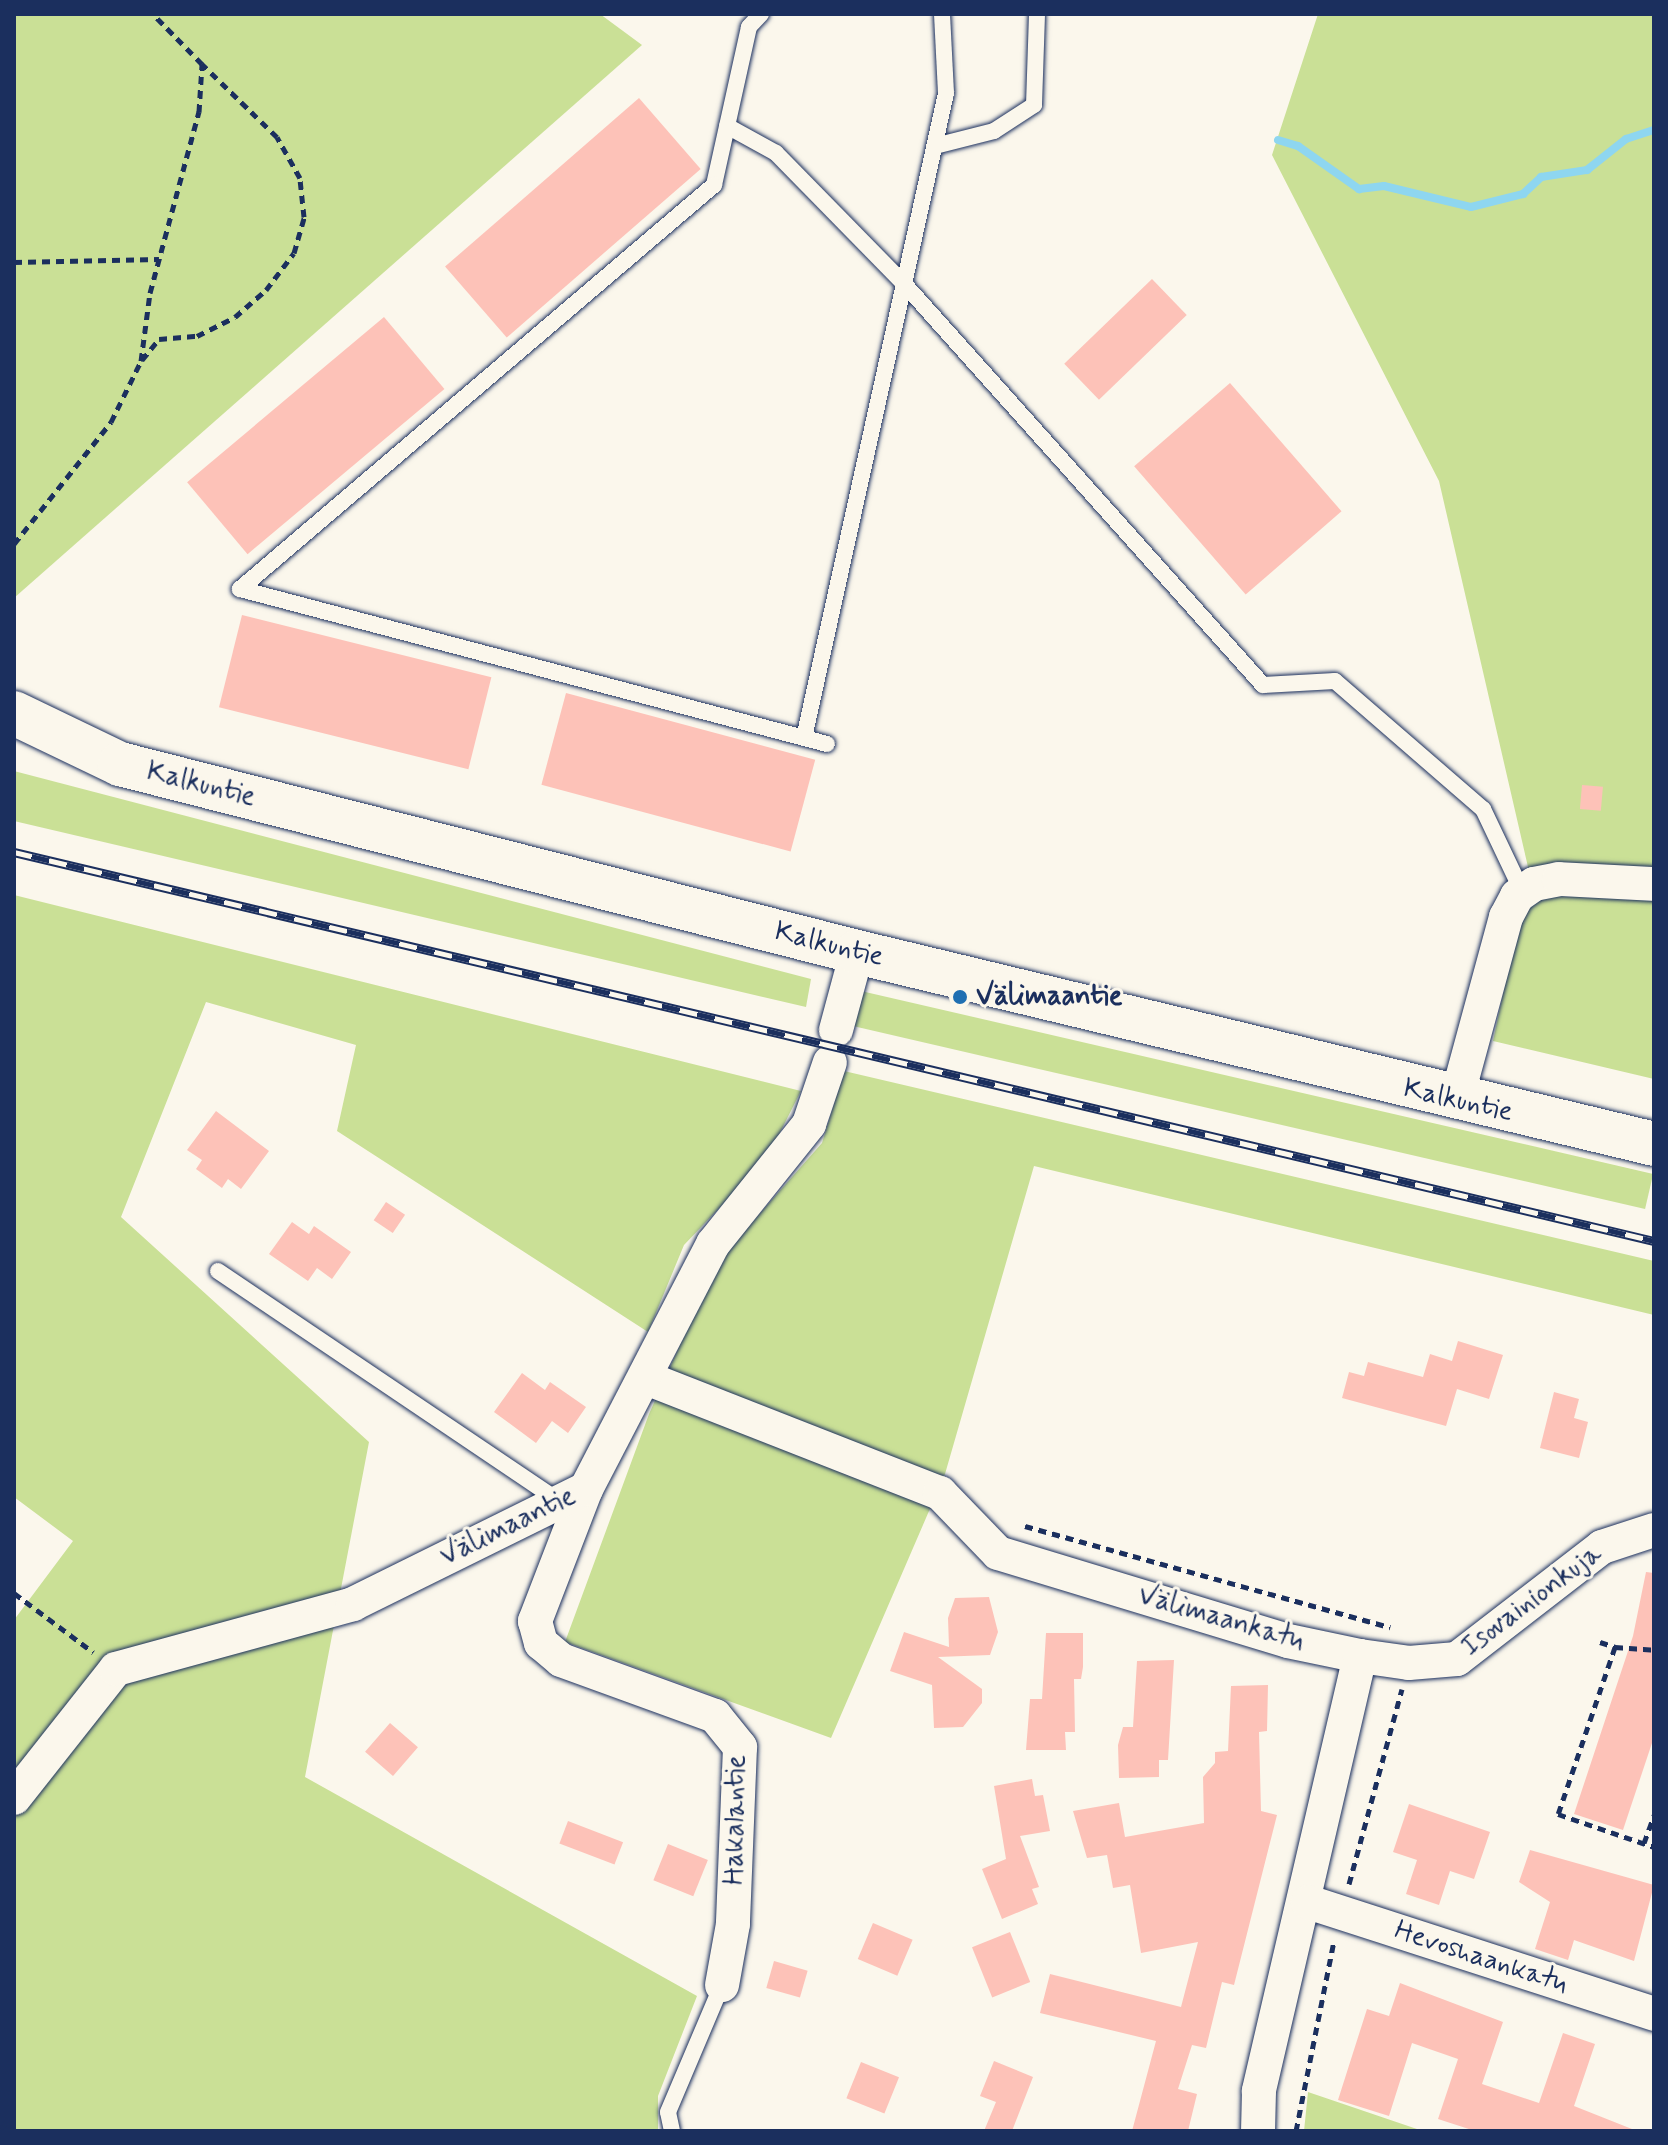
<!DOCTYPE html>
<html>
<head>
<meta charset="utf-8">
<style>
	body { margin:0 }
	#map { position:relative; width:1668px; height:2145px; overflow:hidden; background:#fbf7ec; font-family:Mynerve,sans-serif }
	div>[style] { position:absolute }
	.green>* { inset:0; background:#cae096; transform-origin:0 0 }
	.stream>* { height:8px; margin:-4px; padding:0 4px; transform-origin:4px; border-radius:4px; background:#8ed6f0 }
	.building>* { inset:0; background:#fdc2b8; transform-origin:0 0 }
	.path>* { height:5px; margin-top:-2.5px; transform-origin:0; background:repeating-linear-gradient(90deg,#1b2f5e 0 8px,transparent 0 14px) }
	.roads { filter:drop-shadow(0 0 2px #1b2f5e) drop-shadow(0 0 2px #1b2f5e) }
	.lane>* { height:16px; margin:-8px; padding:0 8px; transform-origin:8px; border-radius:8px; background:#fbf7ec }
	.street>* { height:34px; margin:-17px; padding:0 17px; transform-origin:17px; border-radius:17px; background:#fbf7ec }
	.secondary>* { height:44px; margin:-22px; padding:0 22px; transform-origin:22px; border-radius:22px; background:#fbf7ec }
	.rail>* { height:9px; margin-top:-4.5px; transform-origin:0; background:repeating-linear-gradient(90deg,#fbf7ec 0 18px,#1b2f5e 0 36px); box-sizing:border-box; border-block:2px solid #1b2f5e }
	.dots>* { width:22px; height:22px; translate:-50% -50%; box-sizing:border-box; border:4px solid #fbf7ec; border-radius:50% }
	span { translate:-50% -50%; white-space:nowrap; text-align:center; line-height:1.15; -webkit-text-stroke:6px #fbf7ec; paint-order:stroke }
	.street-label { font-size:28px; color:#1b2f5e }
	.poi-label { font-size:28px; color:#1b2f5e; font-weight:700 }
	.left { translate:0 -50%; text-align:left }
	.frame { position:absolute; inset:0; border:16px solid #1b2f5e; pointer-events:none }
</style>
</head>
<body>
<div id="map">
	<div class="green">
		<i style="clip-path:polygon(14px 14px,600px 14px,642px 45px,14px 598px)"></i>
		<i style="clip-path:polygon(1318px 14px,1654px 14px,1654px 1079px,1493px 1041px,1520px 913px,1534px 893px,1439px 481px,1272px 155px)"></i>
		<i style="clip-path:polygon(14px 771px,811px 979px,806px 1007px,14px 821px)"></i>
		<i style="clip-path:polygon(14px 895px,801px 1091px,767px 1158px,684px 1245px,648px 1332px,337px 1131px,356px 1045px,206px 1002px,121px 1217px,369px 1442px,305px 1777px,697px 1996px,658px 2096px,658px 2131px,14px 2131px,14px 1620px,73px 1541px,14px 1497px)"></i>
		<i style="left:861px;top:991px;width:813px;height:36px;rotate:13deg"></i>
		<i style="clip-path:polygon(844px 1071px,1654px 1261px,1654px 1315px,1034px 1166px,945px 1474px,831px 1738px,565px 1642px,649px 1414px,717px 1262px,822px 1143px)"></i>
		<i style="clip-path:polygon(1308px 2092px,1414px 2128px,1423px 2131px,1304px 2131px)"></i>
	</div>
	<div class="stream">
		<i style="left:1278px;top:140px;width:21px;rotate:17deg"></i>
		<i style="left:1298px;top:146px;width:75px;rotate:35.2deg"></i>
		<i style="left:1359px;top:189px;width:25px;rotate:-7deg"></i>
		<i style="left:1384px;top:186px;width:89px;rotate:13.6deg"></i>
		<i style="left:1471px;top:207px;width:54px;rotate:-14deg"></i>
		<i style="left:1523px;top:194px;width:25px;rotate:-43deg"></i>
		<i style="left:1541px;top:177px;width:47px;rotate:-8.7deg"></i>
		<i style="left:1587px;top:170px;width:50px;rotate:-38.5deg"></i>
		<i style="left:1626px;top:139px;width:29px;rotate:-18deg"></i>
	</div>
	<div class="building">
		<i style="left:639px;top:98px;width:94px;height:257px;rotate:49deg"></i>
		<i style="left:1152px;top:279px;width:50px;height:122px;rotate:46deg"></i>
		<i style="left:384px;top:317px;width:94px;height:257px;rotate:50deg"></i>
		<i style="left:1230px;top:383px;width:170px;height:127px;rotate:49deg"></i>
		<i style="left:242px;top:615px;width:257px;height:95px;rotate:14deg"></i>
		<i style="left:566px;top:693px;width:258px;height:95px;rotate:15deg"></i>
		<i style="left:1582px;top:785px;width:21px;height:24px;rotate:5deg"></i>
		<i style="clip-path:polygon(216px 1111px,269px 1151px,241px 1189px,228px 1179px,222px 1188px,196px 1169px,202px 1160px,187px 1150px)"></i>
		<i style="left:386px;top:1202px;width:23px;height:22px;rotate:34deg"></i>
		<i style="clip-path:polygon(292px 1222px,309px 1234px,314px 1226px,351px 1252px,332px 1279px,317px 1268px,308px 1281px,269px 1254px)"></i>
		<i style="clip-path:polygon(1458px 1341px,1503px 1355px,1489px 1399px,1457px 1389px,1446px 1426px,1342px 1398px,1349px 1372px,1364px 1376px,1368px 1362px,1423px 1377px,1430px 1354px,1452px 1361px)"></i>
		<i style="clip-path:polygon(522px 1373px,545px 1390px,550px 1382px,586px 1407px,568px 1433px,552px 1421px,536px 1443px,494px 1412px)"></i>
		<i style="clip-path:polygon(1554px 1392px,1579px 1399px,1574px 1418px,1588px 1422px,1579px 1458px,1540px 1448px)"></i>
		<i style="clip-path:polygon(1646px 1572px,1654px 1573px,1654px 1737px,1623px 1830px,1574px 1814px,1633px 1636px)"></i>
		<i style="clip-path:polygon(989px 1597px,998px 1632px,990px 1655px,938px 1657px,982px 1689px,982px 1703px,963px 1727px,934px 1728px,932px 1685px,890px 1671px,904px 1632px,949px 1647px,948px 1618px,955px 1598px)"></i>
		<i style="clip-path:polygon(1046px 1633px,1083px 1633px,1083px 1667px,1081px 1679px,1074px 1679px,1075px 1732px,1065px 1732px,1066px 1750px,1026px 1750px,1030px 1699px,1042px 1699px)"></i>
		<i style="clip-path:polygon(1174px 1660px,1168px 1760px,1159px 1760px,1159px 1777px,1119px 1778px,1118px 1745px,1123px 1727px,1133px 1727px,1137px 1661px)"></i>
		<i style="clip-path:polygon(1268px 1685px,1267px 1731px,1259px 1732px,1261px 1811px,1277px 1815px,1234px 1985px,1222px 1982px,1206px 2048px,1192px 2045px,1178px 2089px,1197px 2094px,1188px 2131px,1132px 2131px,1156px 2041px,1040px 2013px,1050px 1974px,1181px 2007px,1198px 1942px,1141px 1953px,1130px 1885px,1113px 1888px,1107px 1855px,1087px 1858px,1073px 1811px,1119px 1803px,1125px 1837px,1204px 1823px,1203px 1777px,1215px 1763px,1215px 1752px,1228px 1751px,1231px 1686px)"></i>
		<i style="left:390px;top:1723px;width:37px;height:38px;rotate:41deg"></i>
		<i style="clip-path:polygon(1032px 1779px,1035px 1796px,1043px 1795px,1050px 1831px,1020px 1836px,1039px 1887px,1032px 1889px,1038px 1904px,1002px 1919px,982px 1869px,1006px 1859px,994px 1786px)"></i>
		<i style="clip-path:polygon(1409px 1804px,1490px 1832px,1474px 1879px,1450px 1871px,1439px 1905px,1406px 1894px,1417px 1860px,1393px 1852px)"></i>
		<i style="left:568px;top:1821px;width:59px;height:24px;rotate:21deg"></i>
		<i style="left:668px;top:1844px;width:43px;height:39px;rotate:22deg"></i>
		<i style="clip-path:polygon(1530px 1850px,1654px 1885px,1634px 1961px,1574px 1940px,1568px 1960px,1535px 1949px,1550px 1902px,1519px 1882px)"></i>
		<i style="left:873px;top:1923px;width:43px;height:39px;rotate:23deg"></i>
		<i style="left:1010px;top:1932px;width:54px;height:41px;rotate:68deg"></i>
		<i style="left:774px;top:1961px;width:35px;height:28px;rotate:16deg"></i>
		<i style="clip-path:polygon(1400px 1983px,1503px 2022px,1482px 2084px,1539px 2103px,1563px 2033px,1595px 2044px,1574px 2106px,1637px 2131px,1475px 2131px,1438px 2119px,1458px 2059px,1412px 2043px,1389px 2116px,1338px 2100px,1367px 2009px,1389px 2016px)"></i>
		<i style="clip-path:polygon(994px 2061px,1033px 2077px,1012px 2131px,984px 2131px,996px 2102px,980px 2096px)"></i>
		<i style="left:861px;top:2062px;width:41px;height:39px;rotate:22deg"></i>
	</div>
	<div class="path">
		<i style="left:14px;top:262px;width:145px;rotate:-1.2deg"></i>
		<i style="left:142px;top:360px;width:27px;rotate:-51deg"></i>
		<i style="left:159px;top:339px;width:38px;rotate:-5deg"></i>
		<i style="left:197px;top:336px;width:42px;rotate:-26.6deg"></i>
		<i style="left:235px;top:317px;width:41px;rotate:-41.1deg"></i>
		<i style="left:266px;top:290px;width:46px;rotate:-52.9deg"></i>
		<i style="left:294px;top:253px;width:37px;rotate:-74deg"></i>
		<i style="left:304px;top:217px;width:39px;rotate:-96deg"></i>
		<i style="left:300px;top:178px;width:47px;rotate:-119.3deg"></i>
		<i style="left:277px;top:137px;width:105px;rotate:-135.8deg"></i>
		<i style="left:14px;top:544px;width:156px;rotate:-51.5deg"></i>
		<i style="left:111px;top:422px;width:68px;rotate:-63.8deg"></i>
		<i style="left:141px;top:361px;width:69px;rotate:-82.5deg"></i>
		<i style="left:150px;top:293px;width:188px;rotate:-74.9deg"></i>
		<i style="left:199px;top:112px;width:48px;rotate:-86.4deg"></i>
		<i style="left:202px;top:64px;width:70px;rotate:-134.4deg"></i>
		<i style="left:1025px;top:1526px;width:379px;rotate:15.5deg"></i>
		<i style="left:14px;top:1593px;width:99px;rotate:36.8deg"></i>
		<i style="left:1600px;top:1642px;width:16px;rotate:18deg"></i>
		<i style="left:1615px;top:1647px;width:176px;rotate:108.8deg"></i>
		<i style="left:1558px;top:1814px;width:102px;rotate:19deg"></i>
		<i style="left:1615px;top:1647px;width:39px;rotate:4deg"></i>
		<i style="left:1644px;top:1843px;width:30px;rotate:-70deg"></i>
		<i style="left:1349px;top:1884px;width:202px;rotate:-74.8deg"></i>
		<i style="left:1296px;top:2131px;width:195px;rotate:-78.7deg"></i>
	</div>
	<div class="roads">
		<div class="lane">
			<i style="left:761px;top:14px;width:18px;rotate:133deg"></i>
			<i style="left:749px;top:27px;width:162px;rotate:102.5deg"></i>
			<i style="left:714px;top:185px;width:623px;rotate:139.56deg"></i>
			<i style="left:240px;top:589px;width:607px;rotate:14.79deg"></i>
			<i style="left:727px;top:126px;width:56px;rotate:28.9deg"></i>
			<i style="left:776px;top:153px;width:187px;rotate:45.6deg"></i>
			<i style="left:907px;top:287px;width:534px;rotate:48.19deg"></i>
			<i style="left:1263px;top:685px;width:72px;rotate:-3.2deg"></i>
			<i style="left:1335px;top:681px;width:196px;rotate:40.9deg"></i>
			<i style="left:1483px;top:809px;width:91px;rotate:64.6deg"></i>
			<i style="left:935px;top:146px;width:61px;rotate:-14.3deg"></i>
			<i style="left:994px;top:131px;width:48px;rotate:-33deg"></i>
			<i style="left:1034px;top:105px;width:91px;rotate:-88.1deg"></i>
			<i style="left:804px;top:738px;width:660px;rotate:-77.58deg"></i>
			<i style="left:946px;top:93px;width:79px;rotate:-92.9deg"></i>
			<i style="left:218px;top:1271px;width:411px;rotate:34deg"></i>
			<i style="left:672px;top:2131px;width:19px;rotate:-102deg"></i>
			<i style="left:668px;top:2112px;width:138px;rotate:-67deg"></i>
		</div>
		<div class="street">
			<i style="left:836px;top:1030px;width:81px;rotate:-74.9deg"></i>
			<i style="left:1456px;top:1101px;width:191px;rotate:-74.8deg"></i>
			<i style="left:1506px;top:917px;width:24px;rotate:-62deg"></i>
			<i style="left:1517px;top:896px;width:21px;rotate:-35deg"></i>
			<i style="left:1534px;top:884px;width:25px;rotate:-11deg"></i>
			<i style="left:1559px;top:879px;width:95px;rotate:3deg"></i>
			<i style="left:646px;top:1378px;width:316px;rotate:21.4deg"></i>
			<i style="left:940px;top:1493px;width:83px;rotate:46deg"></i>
			<i style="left:998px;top:1553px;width:303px;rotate:16.9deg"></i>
			<i style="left:1288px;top:1641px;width:74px;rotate:11.8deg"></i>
			<i style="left:1360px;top:1656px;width:447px;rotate:103.1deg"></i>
			<i style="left:1259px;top:2091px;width:40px;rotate:91.4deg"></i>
			<i style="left:586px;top:1489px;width:142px;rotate:111.1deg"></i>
			<i style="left:535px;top:1621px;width:23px;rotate:75deg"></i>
			<i style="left:541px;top:1643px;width:26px;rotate:40deg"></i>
			<i style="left:561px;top:1660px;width:164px;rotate:20deg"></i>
			<i style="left:715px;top:1716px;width:40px;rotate:51deg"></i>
			<i style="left:740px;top:1747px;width:177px;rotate:92.3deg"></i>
			<i style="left:733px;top:1924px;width:62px;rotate:100.2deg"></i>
			<i style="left:1360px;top:1656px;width:49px;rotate:8.1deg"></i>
			<i style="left:1409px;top:1663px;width:48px;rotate:-4.8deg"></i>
			<i style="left:1457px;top:1659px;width:183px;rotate:-37.7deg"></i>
			<i style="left:1602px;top:1547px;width:55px;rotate:-18.1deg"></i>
			<i style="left:14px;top:1798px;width:164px;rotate:-51.7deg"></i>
			<i style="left:116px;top:1669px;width:246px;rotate:-15.3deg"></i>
			<i style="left:353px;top:1604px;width:260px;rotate:-26.3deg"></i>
			<i style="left:586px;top:1489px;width:276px;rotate:-62.6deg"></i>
			<i style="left:713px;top:1244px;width:154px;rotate:-51.3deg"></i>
			<i style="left:809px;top:1124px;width:65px;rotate:-71.3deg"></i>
			<i style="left:1308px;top:1902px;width:364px;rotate:17.9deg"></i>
		</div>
		<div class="secondary">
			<i style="left:14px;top:713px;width:118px;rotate:25.7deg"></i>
			<i style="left:120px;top:764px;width:761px;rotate:14.31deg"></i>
			<i style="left:857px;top:952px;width:820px;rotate:13.54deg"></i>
		</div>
	</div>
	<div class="rail">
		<i style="left:14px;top:852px;width:1686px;rotate:13.34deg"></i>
	</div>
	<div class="dots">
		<i style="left:960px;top:997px;background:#1f6fb2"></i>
	</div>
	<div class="street-label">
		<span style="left:201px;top:785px;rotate:14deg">Kalkuntie</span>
		<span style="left:829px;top:945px;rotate:14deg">Kalkuntie</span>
		<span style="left:1458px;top:1101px;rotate:13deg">Kalkuntie</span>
		<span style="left:508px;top:1527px;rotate:-26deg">Välimaantie</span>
		<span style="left:1532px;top:1601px;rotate:-37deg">Isovainionkuja</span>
		<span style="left:1221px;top:1619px;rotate:16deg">Välimaankatu</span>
		<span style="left:736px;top:1820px;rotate:-89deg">Hakalantie</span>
		<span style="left:1481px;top:1958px;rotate:18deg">Hevoshaankatu</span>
	</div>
	<div class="poi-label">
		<span class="left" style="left:976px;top:997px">Välimaantie</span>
	</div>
	<div class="frame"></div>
</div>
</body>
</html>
